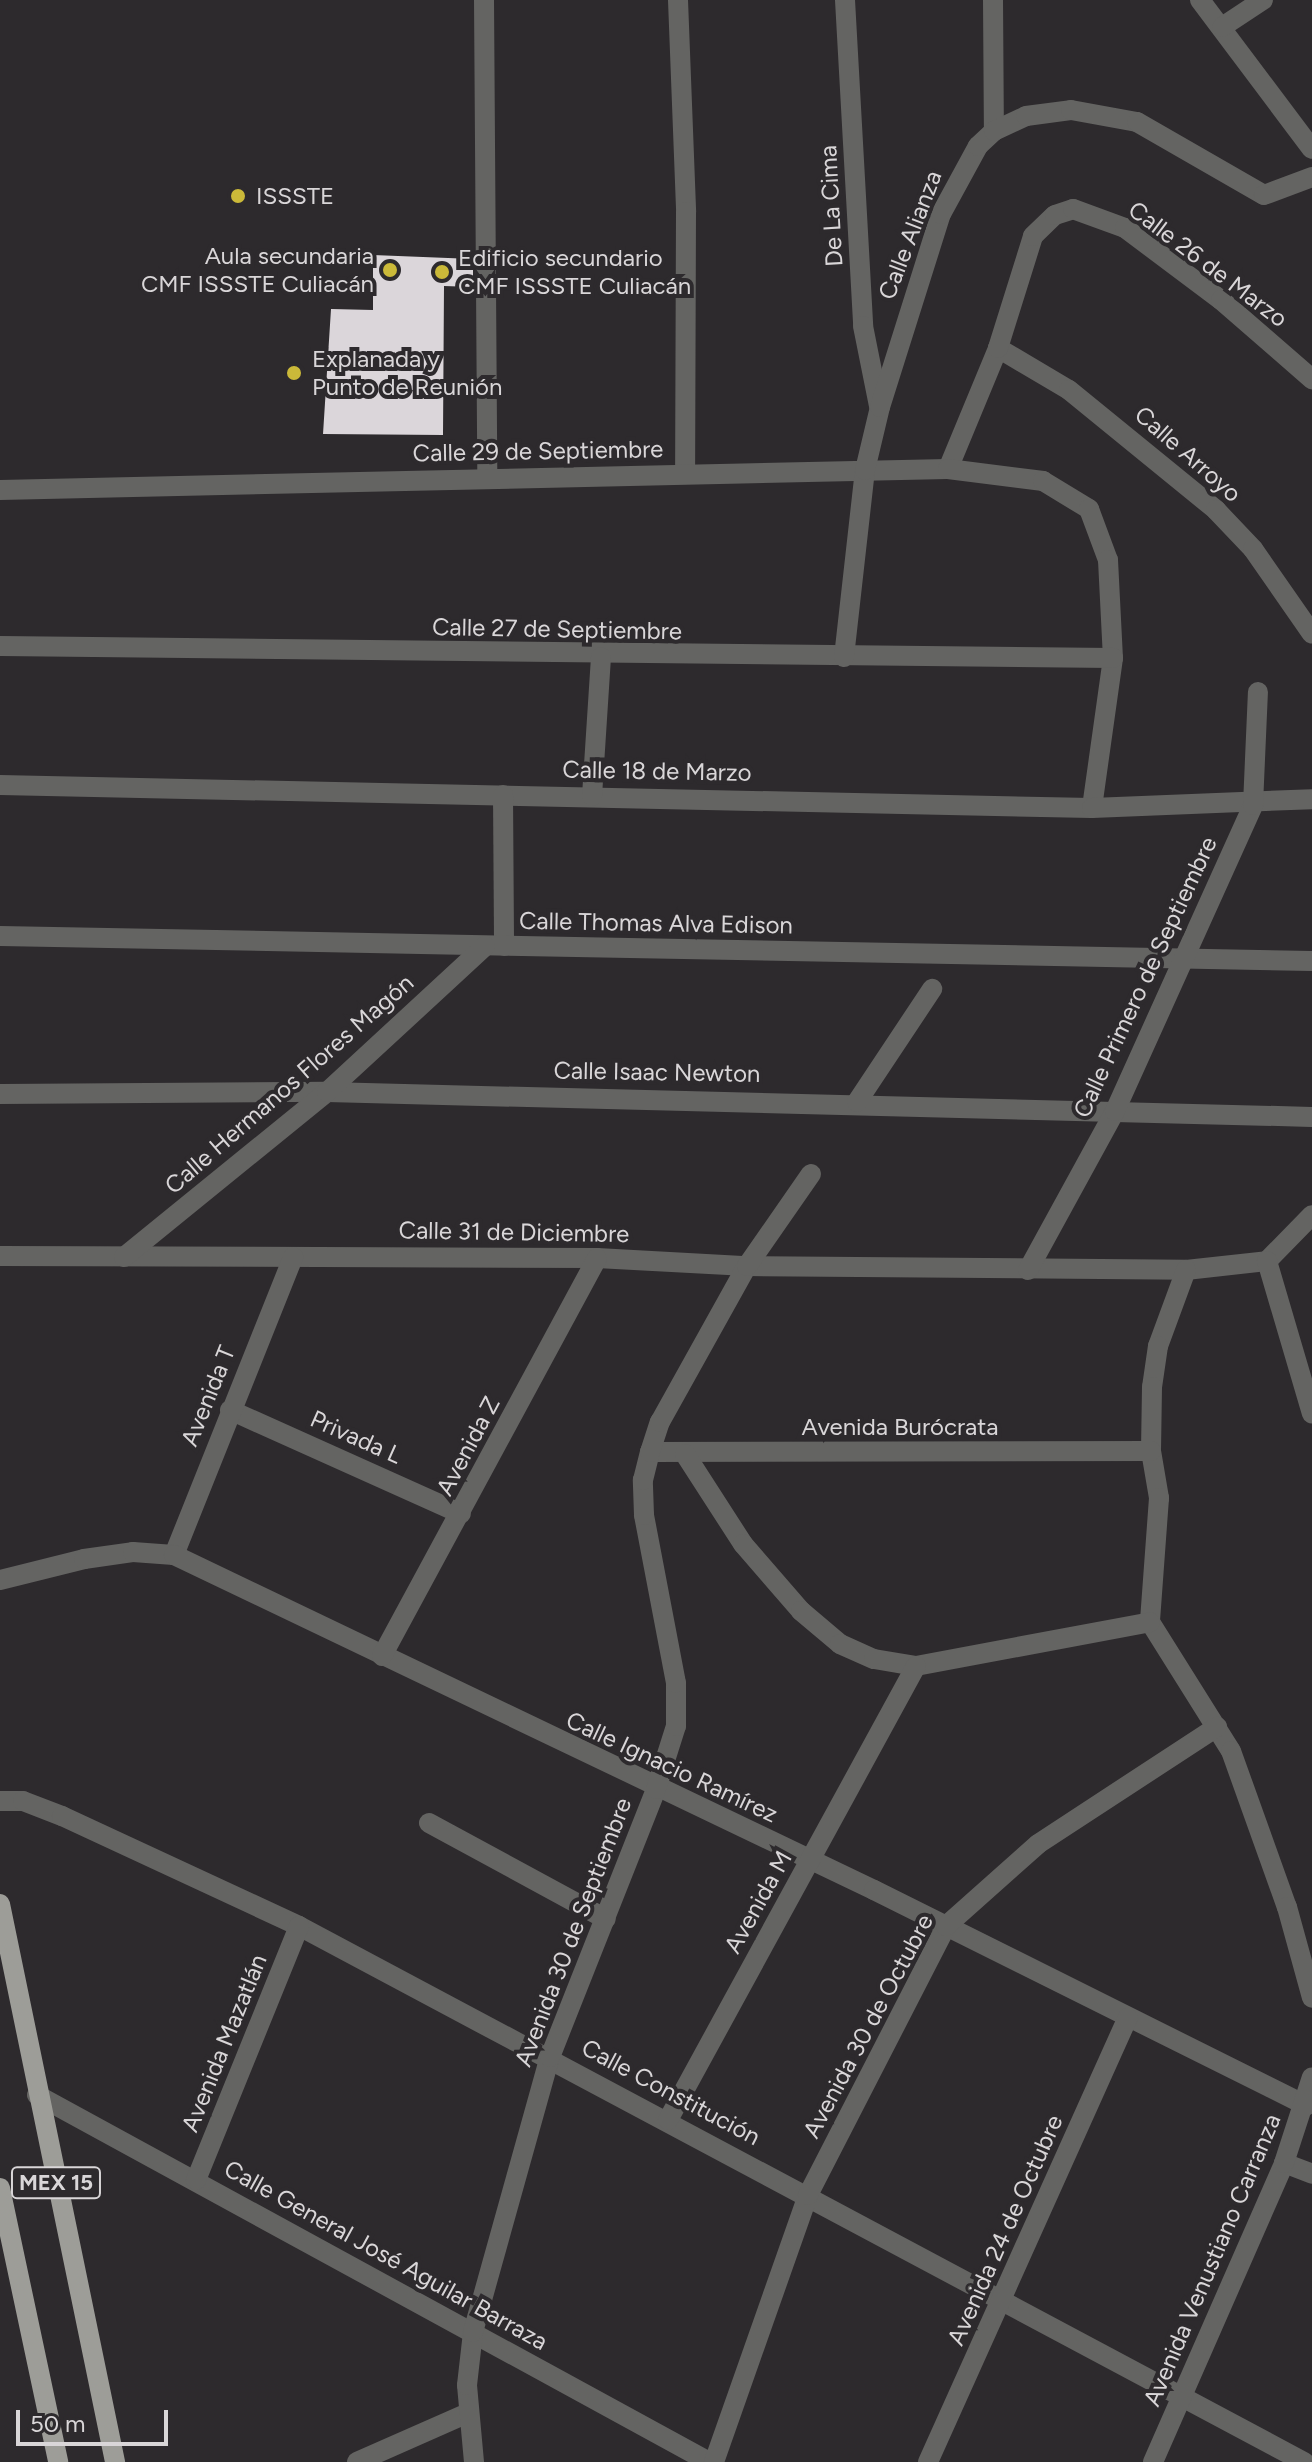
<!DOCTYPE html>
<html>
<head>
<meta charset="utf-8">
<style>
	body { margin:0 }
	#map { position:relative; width:1312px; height:2462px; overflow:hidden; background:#2d2a2d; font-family:Figtree,sans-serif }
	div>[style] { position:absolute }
	.building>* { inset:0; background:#dbd6da }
	.minor>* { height:20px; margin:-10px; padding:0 10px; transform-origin:10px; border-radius:10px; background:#646462 }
	.major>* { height:20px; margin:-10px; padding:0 10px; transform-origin:10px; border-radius:10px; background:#9d9d98 }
	.dots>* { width:22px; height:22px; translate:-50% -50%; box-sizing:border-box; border:4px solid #2d2a2d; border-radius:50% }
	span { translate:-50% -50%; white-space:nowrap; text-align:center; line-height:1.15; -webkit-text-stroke:8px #2d2a2d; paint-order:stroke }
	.shield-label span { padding:2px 6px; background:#2d2a2d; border:2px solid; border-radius:6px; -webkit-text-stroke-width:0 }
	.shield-label { font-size:22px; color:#d9d6d8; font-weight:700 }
	.poi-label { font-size:24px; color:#d9d6d8 }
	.left { translate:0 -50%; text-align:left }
	.right { translate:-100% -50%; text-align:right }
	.street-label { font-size:24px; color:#d9d6d8 }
	.scale { position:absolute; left:16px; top:2410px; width:152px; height:36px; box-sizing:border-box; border:4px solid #d9d6d8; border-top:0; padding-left:10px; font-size:24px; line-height:28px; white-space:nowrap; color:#d9d6d8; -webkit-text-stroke:6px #2d2a2d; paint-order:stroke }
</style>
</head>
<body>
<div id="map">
	<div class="building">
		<i style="clip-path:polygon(373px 255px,473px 259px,473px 287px,444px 286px,443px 435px,323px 434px,331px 309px,373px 310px)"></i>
	</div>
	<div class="minor">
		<i style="left:484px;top:0;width:478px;rotate:89.6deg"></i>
		<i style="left:678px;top:0;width:212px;rotate:87.8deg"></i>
		<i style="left:686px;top:212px;width:261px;rotate:90.2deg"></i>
		<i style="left:845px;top:0;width:326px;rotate:86.8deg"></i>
		<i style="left:863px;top:326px;width:82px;rotate:78.7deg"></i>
		<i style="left:993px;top:0;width:131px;rotate:89.6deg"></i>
		<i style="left:1200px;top:0;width:186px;rotate:53.1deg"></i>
		<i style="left:1222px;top:27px;width:49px;rotate:-33.4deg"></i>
		<i style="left:998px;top:348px;width:82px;rotate:30.6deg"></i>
		<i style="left:1069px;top:390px;width:190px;rotate:39.2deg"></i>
		<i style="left:1216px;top:510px;width:54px;rotate:46.5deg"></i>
		<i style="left:1253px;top:549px;width:103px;rotate:55.2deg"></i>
		<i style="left:948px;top:469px;width:131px;rotate:-67.5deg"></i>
		<i style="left:998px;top:348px;width:117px;rotate:-72.6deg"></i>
		<i style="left:1033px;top:236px;width:30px;rotate:-44deg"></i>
		<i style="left:1055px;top:215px;width:19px;rotate:-18deg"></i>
		<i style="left:1073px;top:209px;width:55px;rotate:20.1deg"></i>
		<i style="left:1125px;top:228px;width:120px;rotate:36.9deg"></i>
		<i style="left:1221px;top:300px;width:121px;rotate:41deg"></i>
		<i style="left:0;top:490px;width:948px;rotate:-1.27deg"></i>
		<i style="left:948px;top:469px;width:96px;rotate:7.2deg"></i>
		<i style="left:1043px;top:481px;width:54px;rotate:31.3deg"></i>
		<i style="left:1089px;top:509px;width:54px;rotate:69.6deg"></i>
		<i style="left:1108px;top:560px;width:98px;rotate:87.1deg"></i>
		<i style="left:1113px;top:658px;width:151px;rotate:98deg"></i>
		<i style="left:0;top:646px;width:1113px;rotate:0.62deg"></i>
		<i style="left:844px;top:657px;width:188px;rotate:-83.6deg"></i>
		<i style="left:865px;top:470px;width:65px;rotate:-76.6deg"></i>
		<i style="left:880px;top:407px;width:202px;rotate:-72.5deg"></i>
		<i style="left:941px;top:214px;width:77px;rotate:-61.4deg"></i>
		<i style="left:978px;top:146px;width:22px;rotate:-43deg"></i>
		<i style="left:994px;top:131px;width:35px;rotate:-25deg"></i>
		<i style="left:1026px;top:116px;width:45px;rotate:-7.6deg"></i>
		<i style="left:1071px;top:110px;width:67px;rotate:10.3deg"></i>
		<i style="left:1137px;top:122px;width:146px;rotate:29.9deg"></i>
		<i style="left:1264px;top:195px;width:51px;rotate:-20.6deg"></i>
		<i style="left:0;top:785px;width:1092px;rotate:1.21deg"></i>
		<i style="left:1092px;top:808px;width:220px;rotate:-2.3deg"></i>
		<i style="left:503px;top:795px;width:151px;rotate:89.6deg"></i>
		<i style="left:592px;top:796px;width:139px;rotate:-86.3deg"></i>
		<i style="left:0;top:936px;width:1312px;rotate:1.09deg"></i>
		<i style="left:0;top:1094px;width:327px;rotate:-0.4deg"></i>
		<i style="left:327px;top:1092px;width:985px;rotate:1.45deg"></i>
		<i style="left:857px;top:1102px;width:136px;rotate:-56.4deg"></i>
		<i style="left:0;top:1256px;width:597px;rotate:0.19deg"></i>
		<i style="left:597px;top:1258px;width:150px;rotate:3.1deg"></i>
		<i style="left:747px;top:1266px;width:439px;rotate:0.5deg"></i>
		<i style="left:1186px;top:1270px;width:81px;rotate:-6.3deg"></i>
		<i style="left:1267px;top:1261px;width:64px;rotate:-45.6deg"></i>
		<i style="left:124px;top:1257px;width:262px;rotate:-39.1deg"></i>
		<i style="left:327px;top:1092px;width:215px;rotate:-42.7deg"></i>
		<i style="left:1267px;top:1261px;width:159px;rotate:73.6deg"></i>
		<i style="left:1028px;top:1270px;width:181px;rotate:-61.3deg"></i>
		<i style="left:1115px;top:1111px;width:336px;rotate:-65.7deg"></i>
		<i style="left:1253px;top:805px;width:113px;rotate:-87.5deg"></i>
		<i style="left:1186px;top:1270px;width:81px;rotate:110.2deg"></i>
		<i style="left:1158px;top:1346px;width:41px;rotate:98.3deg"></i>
		<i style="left:1152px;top:1387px;width:64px;rotate:90.9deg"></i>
		<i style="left:1151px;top:1451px;width:48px;rotate:80.3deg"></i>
		<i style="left:1159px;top:1498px;width:124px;rotate:94.2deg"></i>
		<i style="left:1150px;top:1622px;width:152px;rotate:57.9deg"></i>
		<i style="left:1231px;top:1751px;width:166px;rotate:70.3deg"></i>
		<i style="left:1287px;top:1907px;width:94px;rotate:74.6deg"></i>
		<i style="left:230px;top:1410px;width:253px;rotate:24.2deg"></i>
		<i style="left:650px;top:1452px;width:501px;rotate:-0.11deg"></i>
		<i style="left:685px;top:1454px;width:107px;rotate:57.2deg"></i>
		<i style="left:743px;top:1544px;width:89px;rotate:49.1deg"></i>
		<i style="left:801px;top:1611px;width:51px;rotate:40.2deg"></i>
		<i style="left:840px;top:1644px;width:37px;rotate:24deg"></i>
		<i style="left:874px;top:1659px;width:43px;rotate:9.5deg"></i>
		<i style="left:916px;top:1666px;width:238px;rotate:-10.6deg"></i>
		<i style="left:174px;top:1555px;width:321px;rotate:-68.2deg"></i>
		<i style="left:0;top:1580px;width:87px;rotate:-14deg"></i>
		<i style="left:84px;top:1559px;width:49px;rotate:-8.1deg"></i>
		<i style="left:133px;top:1552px;width:41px;rotate:4.2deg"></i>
		<i style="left:174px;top:1555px;width:776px;rotate:25.57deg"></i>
		<i style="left:874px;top:1890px;width:483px;rotate:26.5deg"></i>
		<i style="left:382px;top:1656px;width:452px;rotate:-61.6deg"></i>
		<i style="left:0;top:1801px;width:23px"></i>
		<i style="left:23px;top:1801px;width:42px;rotate:21deg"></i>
		<i style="left:62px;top:1816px;width:261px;rotate:24.9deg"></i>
		<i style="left:299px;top:1926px;width:1139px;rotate:28.07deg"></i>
		<i style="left:429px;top:1823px;width:201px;rotate:28.5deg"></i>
		<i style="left:37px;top:2095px;width:766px;rotate:28.64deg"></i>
		<i style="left:668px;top:2120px;width:517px;rotate:-61.35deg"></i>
		<i style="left:1284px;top:2163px;width:30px;rotate:21deg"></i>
		<i style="left:196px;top:2180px;width:274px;rotate:-67.9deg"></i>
		<i style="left:357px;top:2462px;width:121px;rotate:-23.8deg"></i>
		<i style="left:474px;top:2462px;width:77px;rotate:-95.2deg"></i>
		<i style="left:467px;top:2385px;width:53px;rotate:-83.5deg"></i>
		<i style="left:473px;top:2332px;width:286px;rotate:-74.4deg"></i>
		<i style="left:550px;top:2057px;width:288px;rotate:-68.4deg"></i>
		<i style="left:656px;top:1789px;width:66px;rotate:-72.4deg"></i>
		<i style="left:676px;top:1726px;width:43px;rotate:-90deg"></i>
		<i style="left:676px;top:1683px;width:171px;rotate:-100.8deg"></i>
		<i style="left:644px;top:1515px;width:35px;rotate:-92deg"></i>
		<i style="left:643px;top:1480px;width:29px;rotate:-76deg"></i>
		<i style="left:650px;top:1452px;width:32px;rotate:-72deg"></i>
		<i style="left:660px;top:1422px;width:179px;rotate:-60.9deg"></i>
		<i style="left:747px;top:1266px;width:112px;rotate:-55.2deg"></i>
		<i style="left:714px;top:2462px;width:283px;rotate:-70.6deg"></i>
		<i style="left:808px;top:2195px;width:302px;rotate:-62.8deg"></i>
		<i style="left:946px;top:1926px;width:123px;rotate:-41.7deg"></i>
		<i style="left:1038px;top:1844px;width:214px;rotate:-33.2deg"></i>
		<i style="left:928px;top:2462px;width:487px;rotate:-65.8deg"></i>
		<i style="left:1153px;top:2462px;width:326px;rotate:-66.3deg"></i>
		<i style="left:1284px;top:2163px;width:90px;rotate:-72deg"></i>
	</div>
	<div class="major">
		<i style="left:0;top:1904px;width:570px;rotate:78.35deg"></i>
		<i style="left:0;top:2188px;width:280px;rotate:78deg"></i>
	</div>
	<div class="dots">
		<i style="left:238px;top:196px;background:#cbb939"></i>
		<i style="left:390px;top:270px;background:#cbb939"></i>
		<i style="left:442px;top:272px;background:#cbb939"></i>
		<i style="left:294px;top:373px;background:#cbb939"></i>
	</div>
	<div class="shield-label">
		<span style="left:56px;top:2183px">MEX 15</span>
	</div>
	<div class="poi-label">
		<span class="left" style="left:256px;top:196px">ISSSTE</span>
		<span class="right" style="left:374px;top:270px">Aula secundaria<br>CMF ISSSTE Culiacán</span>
		<span class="left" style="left:458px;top:272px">Edificio secundario<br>CMF ISSSTE Culiacán</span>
		<span class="left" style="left:312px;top:373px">Explanada y<br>Punto de Reunión</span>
	</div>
	<div class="street-label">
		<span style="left:831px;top:206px;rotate:-93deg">De La Cima</span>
		<span style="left:910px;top:235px;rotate:-69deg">Calle Alianza</span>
		<span style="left:1208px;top:264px;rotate:37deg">Calle 26 de Marzo</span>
		<span style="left:538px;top:451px;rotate:-1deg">Calle 29 de Septiembre</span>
		<span style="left:1188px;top:454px;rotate:41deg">Calle Arroyo</span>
		<span style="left:557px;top:629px;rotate:1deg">Calle 27 de Septiembre</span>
		<span style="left:657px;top:771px;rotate:1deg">Calle 18 de Marzo</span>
		<span style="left:656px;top:923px;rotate:1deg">Calle Thomas Alva Edison</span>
		<span style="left:1145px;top:977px;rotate:-65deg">Calle Primero de Septiembre</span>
		<span style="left:657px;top:1072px;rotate:1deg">Calle Isaac Newton</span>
		<span style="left:289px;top:1084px;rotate:-41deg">Calle Hermanos Flores Magón</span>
		<span style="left:514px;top:1232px;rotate:1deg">Calle 31 de Diciembre</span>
		<span style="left:208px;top:1396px;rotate:-68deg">Avenida T</span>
		<span style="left:900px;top:1427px">Avenida Burócrata</span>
		<span style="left:356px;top:1437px;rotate:24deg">Privada L</span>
		<span style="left:468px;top:1446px;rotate:-62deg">Avenida Z</span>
		<span style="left:672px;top:1767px;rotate:25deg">Calle Ignacio Ramírez</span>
		<span style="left:758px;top:1902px;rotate:-61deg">Avenida M</span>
		<span style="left:573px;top:1932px;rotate:-69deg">Avenida 30 de Septiembre</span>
		<span style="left:868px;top:2026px;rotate:-62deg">Avenida 30 de Octubre</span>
		<span style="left:224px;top:2043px;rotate:-68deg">Avenida Mazatlán</span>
		<span style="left:671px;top:2092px;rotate:28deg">Calle Constitución</span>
		<span style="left:1005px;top:2230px;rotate:-66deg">Avenida 24 de Octubre</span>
		<span style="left:386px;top:2255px;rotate:29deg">Calle General José Aguilar Barraza</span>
		<span style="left:1212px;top:2260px;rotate:-67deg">Avenida Venustiano Carranza</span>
	</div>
	<div class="scale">50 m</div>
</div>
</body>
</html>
